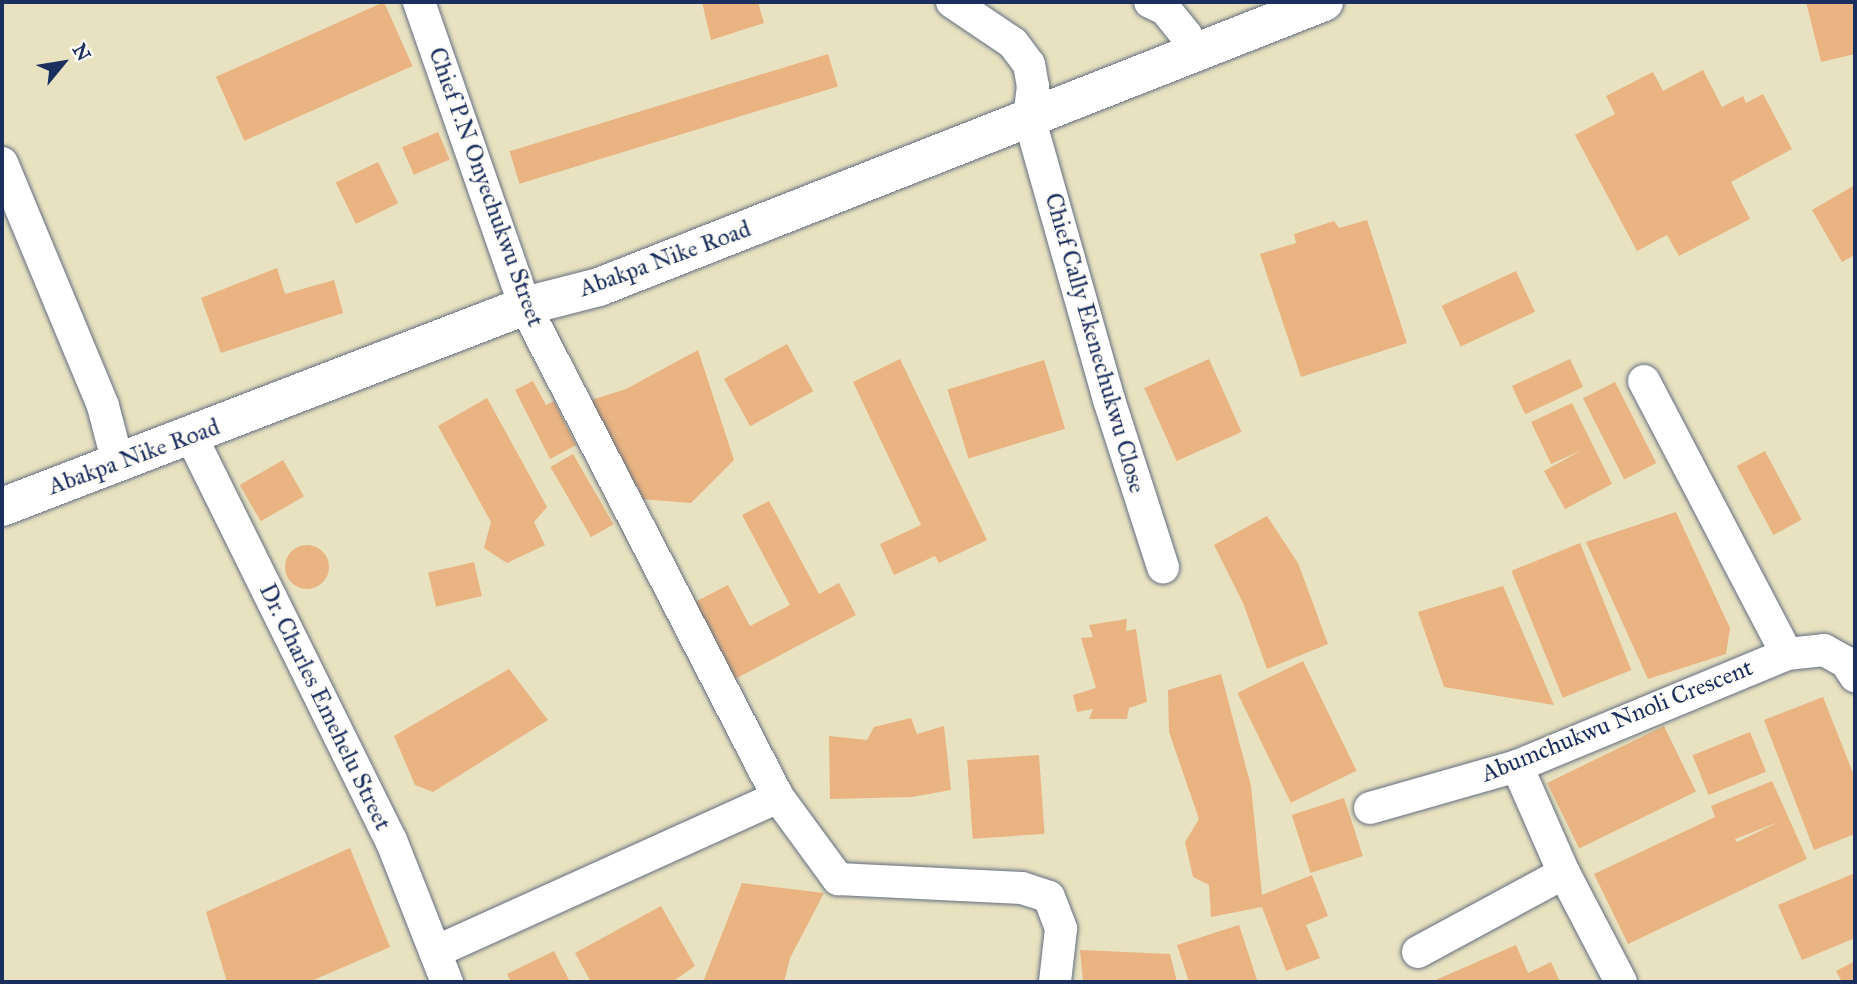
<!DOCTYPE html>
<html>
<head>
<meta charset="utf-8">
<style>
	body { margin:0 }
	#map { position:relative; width:1857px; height:984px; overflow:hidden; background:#e8e2c0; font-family:"IM FELL Great Primer",serif }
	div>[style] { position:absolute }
	.building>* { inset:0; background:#e9b482; transform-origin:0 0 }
	.round { border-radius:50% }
	.roads { filter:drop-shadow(0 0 2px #636e80) drop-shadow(0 0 2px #636e80) }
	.street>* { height:32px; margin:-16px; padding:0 16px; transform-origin:16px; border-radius:16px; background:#fff }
	.primary>* { height:38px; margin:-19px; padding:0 19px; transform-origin:19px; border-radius:19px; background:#fff }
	span { translate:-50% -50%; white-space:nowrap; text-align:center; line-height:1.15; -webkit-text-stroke:5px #fdfcf7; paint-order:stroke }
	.street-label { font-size:24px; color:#1b2f5e }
	.frame { position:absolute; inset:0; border:4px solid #1b2f5e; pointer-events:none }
	.north { position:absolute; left:28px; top:28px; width:70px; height:70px; -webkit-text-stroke:5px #fdfcf7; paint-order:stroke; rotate:60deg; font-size:19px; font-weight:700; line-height:28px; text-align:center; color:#1b2f5e }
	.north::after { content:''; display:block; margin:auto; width:24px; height:32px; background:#1b2f5e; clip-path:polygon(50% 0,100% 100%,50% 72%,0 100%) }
</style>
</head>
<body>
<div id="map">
	<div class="building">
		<i style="left:384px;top:2px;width:70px;height:184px;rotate:66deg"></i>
		<i style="clip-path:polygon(702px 2px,758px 2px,764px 23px,711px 40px)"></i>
		<i style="clip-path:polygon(1806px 2px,1855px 2px,1855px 54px,1821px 62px)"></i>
		<i style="left:828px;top:54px;width:34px;height:333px;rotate:73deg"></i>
		<i style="clip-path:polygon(1703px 70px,1722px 107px,1743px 96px,1746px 103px,1763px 94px,1792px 149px,1731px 182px,1750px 219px,1679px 256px,1667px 235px,1637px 251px,1575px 135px,1615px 114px,1606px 96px,1653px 72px,1663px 91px)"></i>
		<i style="left:438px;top:132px;width:30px;height:39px;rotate:67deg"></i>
		<i style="left:378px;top:162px;width:46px;height:47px;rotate:64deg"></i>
		<i style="clip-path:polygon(1855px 185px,1855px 255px,1842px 262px,1812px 210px)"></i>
		<i style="clip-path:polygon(1367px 220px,1407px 343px,1301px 377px,1260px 254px,1296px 243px,1294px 234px,1334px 221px,1339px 228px)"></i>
		<i style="clip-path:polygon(277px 268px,285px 294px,334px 280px,343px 313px,221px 353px,201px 298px)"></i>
		<i style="left:1516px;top:271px;width:45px;height:82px;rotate:65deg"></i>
		<i style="left:787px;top:344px;width:54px;height:72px;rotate:61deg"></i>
		<i style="clip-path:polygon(698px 350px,734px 460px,691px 503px,641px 499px,585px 402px,626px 389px)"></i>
		<i style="clip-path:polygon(900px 359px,987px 540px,939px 563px,935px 556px,894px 575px,880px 544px,921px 525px,853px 382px)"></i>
		<i style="left:1209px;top:359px;width:80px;height:71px;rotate:66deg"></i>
		<i style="left:1570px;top:359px;width:31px;height:64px;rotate:65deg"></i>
		<i style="left:1044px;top:360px;width:72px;height:101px;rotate:73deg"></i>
		<i style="clip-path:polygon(533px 381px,546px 405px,554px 401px,576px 445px,550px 459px,515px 390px)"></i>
		<i style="left:1615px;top:382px;width:91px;height:36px;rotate:63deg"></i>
		<i style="clip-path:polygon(487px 398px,547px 507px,534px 522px,545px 545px,507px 563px,484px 548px,491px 522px,438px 426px)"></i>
		<i style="clip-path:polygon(1572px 403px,1612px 484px,1565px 509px,1544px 471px,1582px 450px,1551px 464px,1531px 422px)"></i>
		<i style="left:1765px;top:451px;width:78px;height:32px;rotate:62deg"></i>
		<i style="left:573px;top:454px;width:81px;height:26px;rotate:60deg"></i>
		<i style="left:283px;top:460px;width:42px;height:50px;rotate:60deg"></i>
		<i style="clip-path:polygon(769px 501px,819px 594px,839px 583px,856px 615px,735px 679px,695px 602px,728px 585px,750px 626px,790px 605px,742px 515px)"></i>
		<i style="clip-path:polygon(1676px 512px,1730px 628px,1726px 654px,1648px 679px,1586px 542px)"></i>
		<i style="clip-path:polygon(1267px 516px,1298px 563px,1328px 644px,1267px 669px,1243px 603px,1214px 545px)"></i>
		<i style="left:1580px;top:543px;width:137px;height:74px;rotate:68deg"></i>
		<i class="round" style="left:285px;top:545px;width:44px;height:44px"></i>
		<i style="left:474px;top:562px;width:35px;height:47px;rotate:77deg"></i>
		<i style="clip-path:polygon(1503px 586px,1554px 705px,1444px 687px,1418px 612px)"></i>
		<i style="clip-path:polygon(1127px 619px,1126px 631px,1136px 629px,1147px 702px,1129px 708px,1127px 719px,1089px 719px,1093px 709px,1077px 712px,1073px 695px,1096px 688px,1081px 638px,1093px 637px,1089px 625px)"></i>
		<i style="left:1303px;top:661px;width:122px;height:73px;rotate:64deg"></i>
		<i style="clip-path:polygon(509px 669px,548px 720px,433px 792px,415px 785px,394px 736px)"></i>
		<i style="clip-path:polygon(1221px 674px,1251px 786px,1262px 895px,1312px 875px,1328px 916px,1306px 925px,1320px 958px,1286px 971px,1262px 907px,1211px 917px,1209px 885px,1193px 877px,1185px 842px,1199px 819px,1169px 732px,1168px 690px)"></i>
		<i style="clip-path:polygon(1823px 697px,1855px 778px,1855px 834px,1814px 850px,1764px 720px)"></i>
		<i style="clip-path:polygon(911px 718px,917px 734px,944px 726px,951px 790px,912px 797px,830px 799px,829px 736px,867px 740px,874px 727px)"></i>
		<i style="left:1664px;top:726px;width:73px;height:130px;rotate:64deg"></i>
		<i style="left:1750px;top:732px;width:43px;height:62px;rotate:68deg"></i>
		<i style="left:1039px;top:755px;width:79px;height:72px;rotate:86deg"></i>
		<i style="clip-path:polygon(evenodd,1772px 781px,1807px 859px,1628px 944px,1594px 874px,1715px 817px,1711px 806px,1772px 781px,1781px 821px,1737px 842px,1735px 839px,1781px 821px)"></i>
		<i style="left:1344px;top:798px;width:61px;height:55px;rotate:72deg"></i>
		<i style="clip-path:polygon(350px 848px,390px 947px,309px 982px,227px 982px,206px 912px)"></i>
		<i style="clip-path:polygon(1855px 873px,1855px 938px,1802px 960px,1778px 905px)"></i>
		<i style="clip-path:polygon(742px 883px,824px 893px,790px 958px,784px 982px,703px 982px)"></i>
		<i style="clip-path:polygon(661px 906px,695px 966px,672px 982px,591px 982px,575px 953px)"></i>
		<i style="clip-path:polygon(1239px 925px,1257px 980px,1189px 982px,1177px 945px)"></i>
		<i style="clip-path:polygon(1516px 945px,1528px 973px,1551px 962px,1560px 982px,1431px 982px)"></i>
		<i style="clip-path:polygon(1080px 950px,1170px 954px,1177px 982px,1083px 982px)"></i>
		<i style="clip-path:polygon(554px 951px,570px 982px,511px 982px,507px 974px)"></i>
		<i style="clip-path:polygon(1855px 961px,1855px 982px,1842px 982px,1836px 971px)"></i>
	</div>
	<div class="roads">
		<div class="street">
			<i style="left:419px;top:2px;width:322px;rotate:70.8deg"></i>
			<i style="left:525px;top:306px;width:552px;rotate:62.74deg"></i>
			<i style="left:778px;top:797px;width:102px;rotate:53.8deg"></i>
			<i style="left:838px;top:879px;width:184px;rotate:2.8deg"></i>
			<i style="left:1022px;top:888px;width:28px;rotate:18deg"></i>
			<i style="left:1049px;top:897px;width:34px;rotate:69deg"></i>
			<i style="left:1061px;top:929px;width:53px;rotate:96.5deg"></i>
			<i style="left:952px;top:2px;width:73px;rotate:33.9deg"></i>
			<i style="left:1013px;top:43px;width:26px;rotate:53deg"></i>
			<i style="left:1029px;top:64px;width:22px;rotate:80deg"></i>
			<i style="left:1033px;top:86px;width:31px;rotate:97deg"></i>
			<i style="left:1029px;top:117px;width:294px;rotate:74.2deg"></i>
			<i style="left:1109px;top:400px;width:176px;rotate:72.1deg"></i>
			<i style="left:1150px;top:2px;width:17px;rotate:25deg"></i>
			<i style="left:1165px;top:9px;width:33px;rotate:51deg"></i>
			<i style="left:1186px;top:35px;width:19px;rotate:69deg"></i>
			<i style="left:2px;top:163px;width:263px;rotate:67.4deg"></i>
			<i style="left:103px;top:406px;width:59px;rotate:75.3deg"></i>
			<i style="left:1644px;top:381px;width:308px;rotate:62.4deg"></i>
			<i style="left:191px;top:436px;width:451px;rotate:63.7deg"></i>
			<i style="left:391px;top:840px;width:153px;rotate:68.5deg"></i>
			<i style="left:1517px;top:766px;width:117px;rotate:66.3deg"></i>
			<i style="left:1564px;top:873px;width:123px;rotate:62.4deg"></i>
			<i style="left:1370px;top:808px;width:153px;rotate:-15.9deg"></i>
			<i style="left:1517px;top:766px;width:292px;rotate:-22.5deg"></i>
			<i style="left:1787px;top:654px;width:37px;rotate:-6deg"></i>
			<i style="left:1824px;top:650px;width:25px;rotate:29deg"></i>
			<i style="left:1846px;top:662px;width:17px;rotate:57deg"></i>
			<i style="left:435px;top:952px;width:376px;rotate:-24.3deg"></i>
			<i style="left:1418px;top:952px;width:166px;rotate:-28.4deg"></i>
		</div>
		<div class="primary">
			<i style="left:2px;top:507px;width:560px;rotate:-21.02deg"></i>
			<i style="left:525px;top:306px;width:76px;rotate:-14.4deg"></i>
			<i style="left:599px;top:287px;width:779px;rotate:-21.46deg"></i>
		</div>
	</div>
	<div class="street-label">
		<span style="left:486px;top:187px;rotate:70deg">Chief P.N Onyechukwu Street</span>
		<span style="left:665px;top:259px;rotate:-20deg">Abakpa Nike Road</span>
		<span style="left:1095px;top:343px;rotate:74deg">Chief Cally Ekenechukwu Close</span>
		<span style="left:134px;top:457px;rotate:-20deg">Abakpa Nike Road</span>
		<span style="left:325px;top:707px;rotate:64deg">Dr. Charles Emehelu Street</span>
		<span style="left:1617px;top:721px;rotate:-22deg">Abumchukwu Nnoli Crescent</span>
	</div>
	<div class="frame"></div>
	<div class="north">N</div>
</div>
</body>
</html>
